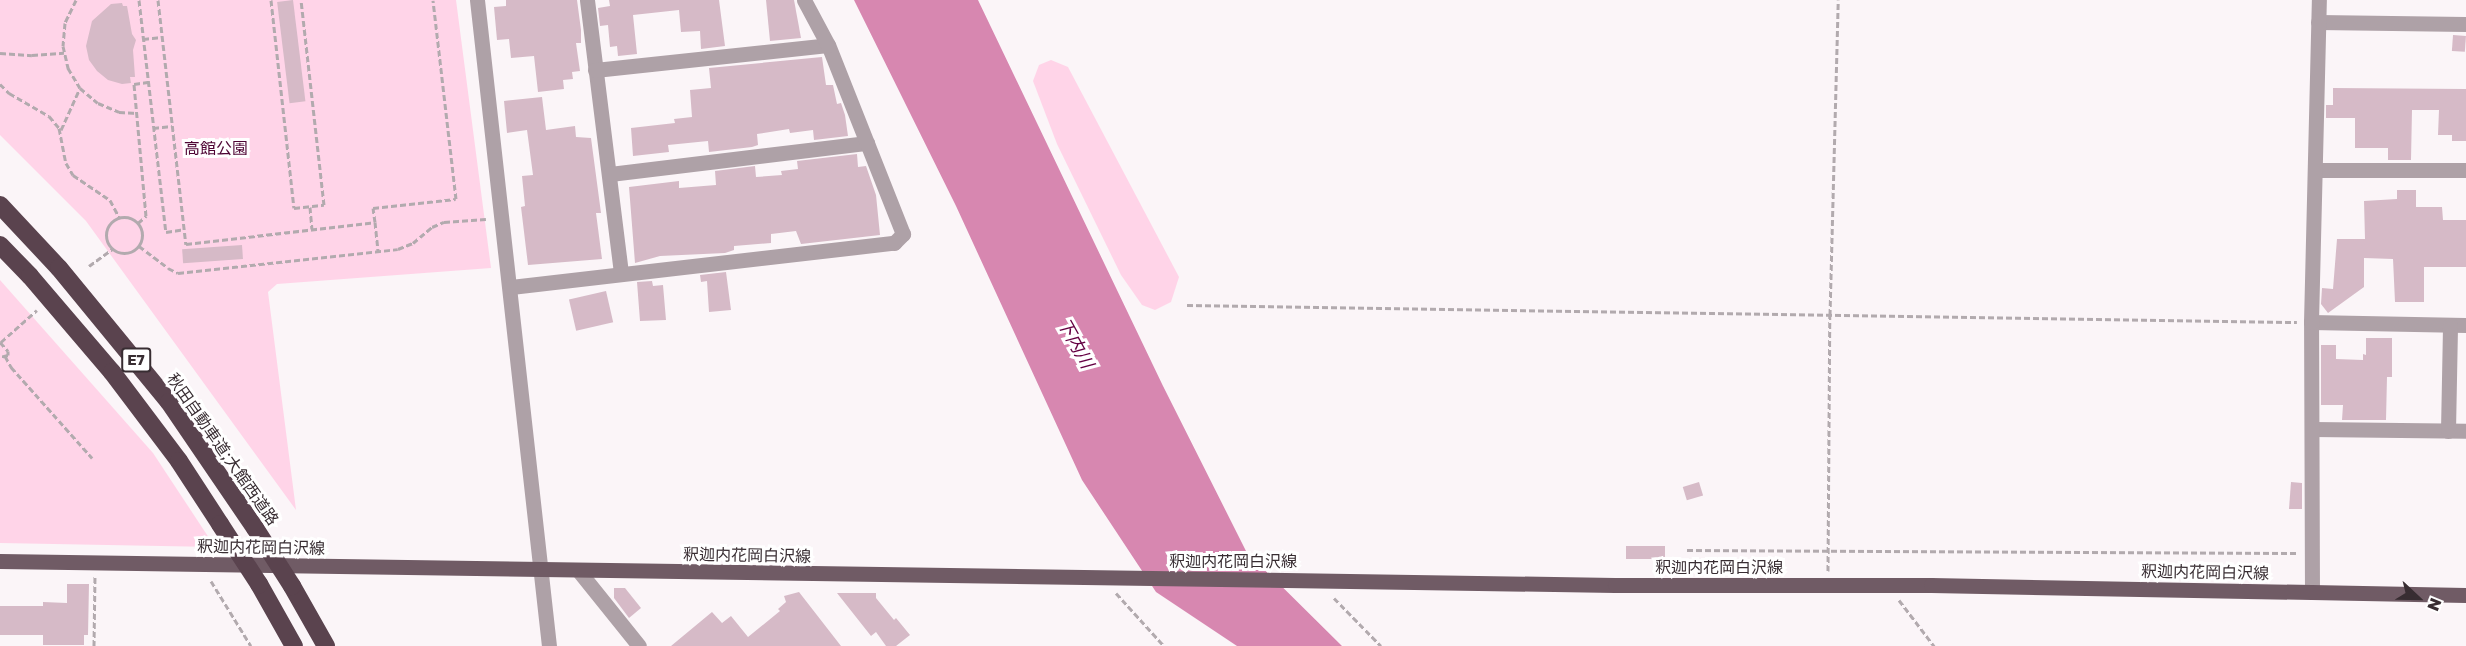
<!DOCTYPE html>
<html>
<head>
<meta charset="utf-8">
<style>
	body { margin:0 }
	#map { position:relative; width:2466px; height:646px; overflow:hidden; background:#fbf5f8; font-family:"Golos Text","Noto Sans JP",sans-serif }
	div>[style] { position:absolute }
	.green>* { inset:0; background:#ffd4e8 }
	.water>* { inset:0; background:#d787b0 }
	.building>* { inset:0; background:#d6bac7; transform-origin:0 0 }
	.path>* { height:3px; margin-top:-1.5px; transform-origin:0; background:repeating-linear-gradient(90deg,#b2aaae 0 6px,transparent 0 9px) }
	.path>.ring { margin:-1.5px; padding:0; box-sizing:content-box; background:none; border:3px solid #b2aaae; border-radius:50% }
	.minor>* { height:15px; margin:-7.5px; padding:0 7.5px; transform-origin:7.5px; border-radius:7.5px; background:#aea1a7 }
	.major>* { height:15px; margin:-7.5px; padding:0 7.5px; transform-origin:7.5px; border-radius:7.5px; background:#705b65 }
	.highway>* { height:18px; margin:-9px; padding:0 9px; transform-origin:9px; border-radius:9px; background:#5a434e }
	.highway-bridge>* { height:18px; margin:-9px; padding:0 9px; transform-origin:9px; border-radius:9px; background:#5a434e }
	span { translate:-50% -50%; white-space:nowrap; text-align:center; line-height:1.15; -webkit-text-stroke:6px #fff; paint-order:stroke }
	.shield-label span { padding:2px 4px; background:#fff; border:2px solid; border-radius:4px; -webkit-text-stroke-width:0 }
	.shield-label { font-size:15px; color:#382d32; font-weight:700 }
	.park-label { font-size:16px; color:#4e0534 }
	.street-label { font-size:16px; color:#382d32 }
	.water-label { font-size:18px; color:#640042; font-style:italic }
	.north { position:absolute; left:2388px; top:568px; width:60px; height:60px; -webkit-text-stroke:4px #fff; paint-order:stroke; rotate:112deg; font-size:16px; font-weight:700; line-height:24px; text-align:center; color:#382d32 }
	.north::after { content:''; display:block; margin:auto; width:21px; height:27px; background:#382d32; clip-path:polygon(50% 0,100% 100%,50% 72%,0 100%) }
</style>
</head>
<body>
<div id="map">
	<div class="green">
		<i style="clip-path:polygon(0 0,456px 0,491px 268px,277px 284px,268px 292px,296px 510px,86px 221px,0 135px)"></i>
		<i style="clip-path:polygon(1051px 60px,1068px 67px,1179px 277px,1171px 302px,1155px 310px,1142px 305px,1121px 275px,1057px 144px,1033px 81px,1039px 65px)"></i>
		<i style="clip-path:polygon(0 280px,153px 453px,215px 547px,0 543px)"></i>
	</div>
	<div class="water">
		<i style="clip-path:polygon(854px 0,978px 0,1163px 386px,1246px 551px,1342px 646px,1237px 646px,1156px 592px,1082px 480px,956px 206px)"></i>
	</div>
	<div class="building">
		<i style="left:293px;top:0;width:102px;height:16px;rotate:83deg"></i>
		<i style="clip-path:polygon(506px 0,577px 0,581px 30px,581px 43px,576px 43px,580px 71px,572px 72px,573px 79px,563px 80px,564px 89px,538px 92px,534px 56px,511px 58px,509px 39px,497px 40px,494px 7px,506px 6px)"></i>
		<i style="clip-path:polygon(609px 0,719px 0,725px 46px,701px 49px,700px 31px,681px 32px,679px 10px,633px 15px,637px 54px,618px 56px,617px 46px,610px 47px,608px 25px,600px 26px,598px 8px,610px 6px)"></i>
		<i style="clip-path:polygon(766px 0,794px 0,801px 38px,770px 41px)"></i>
		<i style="clip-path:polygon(122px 3px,123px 6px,127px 6px,132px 34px,136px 40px,133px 50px,135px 77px,130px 77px,131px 83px,122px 84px,108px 80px,97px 71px,89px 60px,86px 46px,92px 21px,111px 4px)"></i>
		<i style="left:2453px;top:35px;width:13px;height:16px;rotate:4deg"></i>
		<i style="clip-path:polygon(822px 57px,826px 85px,833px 85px,837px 104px,841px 103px,845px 115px,848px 136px,814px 140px,813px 130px,790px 133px,789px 129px,757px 134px,758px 145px,752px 147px,709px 152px,708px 141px,668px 145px,669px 152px,633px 156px,631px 128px,675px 123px,674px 119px,692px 117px,690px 90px,711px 88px,709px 68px)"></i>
		<i style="clip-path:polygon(2333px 88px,2466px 89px,2466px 141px,2452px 141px,2452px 135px,2438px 135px,2439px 110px,2412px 110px,2411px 160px,2388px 160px,2388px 148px,2355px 148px,2355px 118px,2326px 118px,2326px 105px,2333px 105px)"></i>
		<i style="clip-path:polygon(542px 97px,546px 130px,575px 126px,576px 137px,591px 138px,601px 213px,596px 213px,602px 259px,528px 265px,521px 207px,525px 206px,522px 176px,533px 175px,527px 130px,507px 133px,504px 101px)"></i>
		<i style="clip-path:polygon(857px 154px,858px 167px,866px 166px,876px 195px,880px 235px,801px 244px,796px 231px,771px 234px,771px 243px,734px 246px,734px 250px,725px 253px,660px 256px,635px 263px,629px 187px,679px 181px,679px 188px,716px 185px,715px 171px,755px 166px,756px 177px,782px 175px,781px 171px,798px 169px,797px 161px)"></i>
		<i style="clip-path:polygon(2397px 190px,2416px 190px,2416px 207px,2442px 207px,2443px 220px,2466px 220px,2466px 267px,2424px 267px,2424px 302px,2395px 302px,2393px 259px,2364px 258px,2364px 287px,2328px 313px,2321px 304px,2322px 288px,2333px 289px,2337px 239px,2365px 239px,2364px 201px,2397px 199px)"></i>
		<i style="left:242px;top:245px;width:14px;height:60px;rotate:86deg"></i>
		<i style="clip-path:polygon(726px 272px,731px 310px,709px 312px,707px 281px,701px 282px,700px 275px)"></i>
		<i style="clip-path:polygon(652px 281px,653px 286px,663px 285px,666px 320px,640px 321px,637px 282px)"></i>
		<i style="left:606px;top:291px;width:32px;height:38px;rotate:77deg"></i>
		<i style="clip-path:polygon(2366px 338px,2392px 338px,2392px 377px,2387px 377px,2386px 420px,2342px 420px,2343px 405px,2321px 405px,2321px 345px,2336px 345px,2336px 359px,2363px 360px,2363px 354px,2366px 355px)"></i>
		<i style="left:1699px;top:482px;width:14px;height:17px;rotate:73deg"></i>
		<i style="clip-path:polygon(2291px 482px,2302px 483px,2302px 509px,2289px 509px)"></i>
		<i style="left:1665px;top:546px;width:13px;height:39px;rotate:90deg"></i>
		<i style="clip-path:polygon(67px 584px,89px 584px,88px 635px,84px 635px,84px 645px,43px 645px,43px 635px,0 635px,0 606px,43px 606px,43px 602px,67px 603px)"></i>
		<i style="clip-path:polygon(614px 588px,625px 588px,641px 608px,629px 618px,614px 598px)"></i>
		<i style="clip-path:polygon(799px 592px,841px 646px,671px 646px,712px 612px,722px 623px,731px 616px,748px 637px,780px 611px,778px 609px,786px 602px,784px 596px)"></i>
		<i style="clip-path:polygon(837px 593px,876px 593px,876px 598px,894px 620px,896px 618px,910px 635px,896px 646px,886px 646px,876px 632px,871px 636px)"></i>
	</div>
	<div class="path">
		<i style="left:76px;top:0;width:25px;rotate:116deg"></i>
		<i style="left:65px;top:23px;width:23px;rotate:95deg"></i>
		<i style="left:63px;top:46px;width:23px;rotate:77deg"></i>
		<i style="left:68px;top:68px;width:23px;rotate:59deg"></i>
		<i style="left:80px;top:88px;width:23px;rotate:40deg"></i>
		<i style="left:98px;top:103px;width:23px;rotate:23deg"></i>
		<i style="left:119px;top:112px;width:18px;rotate:3deg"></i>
		<i style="left:139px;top:0;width:234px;rotate:83.4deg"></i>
		<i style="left:166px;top:232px;width:18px;rotate:-9deg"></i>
		<i style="left:158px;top:0;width:246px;rotate:83.5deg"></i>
		<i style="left:186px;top:244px;width:190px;rotate:-6.6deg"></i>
		<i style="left:375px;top:222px;width:29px;rotate:84deg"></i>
		<i style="left:271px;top:0;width:209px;rotate:83.7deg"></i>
		<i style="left:294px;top:208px;width:30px;rotate:-6deg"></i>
		<i style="left:324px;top:205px;width:206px;rotate:-96.4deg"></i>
		<i style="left:143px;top:39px;width:19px;rotate:-6deg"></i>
		<i style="left:0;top:53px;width:32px;rotate:4deg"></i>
		<i style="left:32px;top:55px;width:32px;rotate:-4deg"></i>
		<i style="left:0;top:84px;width:13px;rotate:45deg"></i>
		<i style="left:9px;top:93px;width:46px;rotate:29.9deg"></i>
		<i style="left:49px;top:116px;width:16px;rotate:50deg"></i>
		<i style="left:59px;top:128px;width:36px;rotate:79deg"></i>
		<i style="left:66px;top:163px;width:14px;rotate:60deg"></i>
		<i style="left:73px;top:175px;width:45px;rotate:34deg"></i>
		<i style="left:110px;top:200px;width:19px;rotate:62deg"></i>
		<i style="left:153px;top:128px;width:19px;rotate:-6deg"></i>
		<i style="left:61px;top:130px;width:46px;rotate:-65.7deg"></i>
		<i style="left:310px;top:207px;width:22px;rotate:85deg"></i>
		<i class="ring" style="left:106px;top:217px;width:33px;height:33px"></i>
		<i style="left:375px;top:222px;width:14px;rotate:-98deg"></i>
		<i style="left:373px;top:208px;width:83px;rotate:-6.2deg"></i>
		<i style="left:456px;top:199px;width:200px;rotate:-96.6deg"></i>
		<i style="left:138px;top:223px;width:11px;rotate:-41deg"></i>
		<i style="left:146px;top:216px;width:133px;rotate:-95.2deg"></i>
		<i style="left:134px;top:84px;width:14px;rotate:-8deg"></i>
		<i style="left:139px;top:246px;width:36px;rotate:37deg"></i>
		<i style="left:168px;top:268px;width:11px;rotate:27deg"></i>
		<i style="left:178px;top:273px;width:221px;rotate:-6.2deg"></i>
		<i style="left:398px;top:249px;width:16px;rotate:-22deg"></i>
		<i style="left:413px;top:243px;width:25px;rotate:-40deg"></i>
		<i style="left:432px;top:227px;width:13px;rotate:-23deg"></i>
		<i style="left:444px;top:222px;width:42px;rotate:-4.1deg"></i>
		<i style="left:89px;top:266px;width:29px;rotate:-36deg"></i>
		<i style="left:1187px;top:305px;width:1110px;rotate:0.88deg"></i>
		<i style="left:0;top:342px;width:12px;rotate:48deg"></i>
		<i style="left:8px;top:351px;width:4px;rotate:90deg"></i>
		<i style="left:8px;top:355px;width:8px;rotate:166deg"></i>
		<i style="left:1px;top:342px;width:48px;rotate:-41.6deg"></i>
		<i style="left:5px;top:356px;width:13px;rotate:61deg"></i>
		<i style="left:11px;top:367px;width:122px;rotate:48.3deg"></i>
		<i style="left:1687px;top:550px;width:610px;rotate:0.28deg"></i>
		<i style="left:1828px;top:571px;width:256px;rotate:-89.6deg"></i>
		<i style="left:1830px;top:315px;width:315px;rotate:-88.5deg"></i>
		<i style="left:211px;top:581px;width:76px;rotate:58.4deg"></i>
		<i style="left:1116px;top:593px;width:72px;rotate:47.8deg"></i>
		<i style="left:1334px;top:598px;width:67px;rotate:45.6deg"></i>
		<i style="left:1899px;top:600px;width:58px;rotate:52.7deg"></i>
		<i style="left:94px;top:646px;width:70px;rotate:-89.2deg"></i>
	</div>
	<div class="minor">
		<i style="left:477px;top:0;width:650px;rotate:83.64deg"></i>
		<i style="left:587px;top:0;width:276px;rotate:82.9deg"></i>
		<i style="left:2318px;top:22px;width:148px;rotate:0.8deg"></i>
		<i style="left:595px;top:70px;width:234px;rotate:-6.1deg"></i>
		<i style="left:2316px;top:170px;width:150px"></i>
		<i style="left:610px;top:174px;width:259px;rotate:-6.9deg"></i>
		<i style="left:511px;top:287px;width:386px;rotate:-6.6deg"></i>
		<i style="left:894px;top:243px;width:13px;rotate:-45deg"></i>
		<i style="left:903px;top:234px;width:203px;rotate:-111.6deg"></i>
		<i style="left:828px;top:45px;width:51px;rotate:-118.1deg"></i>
		<i style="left:2311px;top:322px;width:155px;rotate:1.1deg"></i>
		<i style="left:2313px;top:429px;width:153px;rotate:0.7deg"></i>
		<i style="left:2448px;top:431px;width:106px;rotate:-88.9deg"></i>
		<i style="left:578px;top:570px;width:97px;rotate:51.2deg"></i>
		<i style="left:2312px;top:592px;width:270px;rotate:-90.2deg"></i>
		<i style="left:2311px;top:322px;width:322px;rotate:-88.6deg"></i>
	</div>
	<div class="major">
		<i style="left:0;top:561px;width:1615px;rotate:0.85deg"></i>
		<i style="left:1615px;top:585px;width:316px"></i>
		<i style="left:1931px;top:585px;width:535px;rotate:1.07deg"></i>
	</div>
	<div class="highway">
		<i style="left:0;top:205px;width:86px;rotate:46.9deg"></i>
		<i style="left:59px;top:268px;width:173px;rotate:50.6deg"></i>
		<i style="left:169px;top:402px;width:153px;rotate:55.7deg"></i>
		<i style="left:0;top:245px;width:43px;rotate:45.9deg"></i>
		<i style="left:30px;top:276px;width:126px;rotate:49.5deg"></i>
		<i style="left:112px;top:372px;width:111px;rotate:53deg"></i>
		<i style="left:179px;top:461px;width:75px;rotate:56.9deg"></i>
		<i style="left:259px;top:584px;width:71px;rotate:60.6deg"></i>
		<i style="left:292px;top:586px;width:69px;rotate:60.5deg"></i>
	</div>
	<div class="highway-bridge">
		<i style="left:220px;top:524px;width:72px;rotate:57deg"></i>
		<i style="left:255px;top:528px;width:69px;rotate:57.5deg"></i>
	</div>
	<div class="shield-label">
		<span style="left:136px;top:360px">E7</span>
	</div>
	<div class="park-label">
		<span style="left:216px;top:148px">高館公園</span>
	</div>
	<div class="street-label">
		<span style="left:223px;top:449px;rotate:55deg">秋田自動車道;大館西道路</span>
		<span style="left:261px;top:547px;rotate:1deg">釈迦内花岡白沢線</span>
		<span style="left:747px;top:555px;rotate:1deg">釈迦内花岡白沢線</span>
		<span style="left:1233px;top:561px">釈迦内花岡白沢線</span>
		<span style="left:1719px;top:567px">釈迦内花岡白沢線</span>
		<span style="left:2205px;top:572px;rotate:1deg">釈迦内花岡白沢線</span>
	</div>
	<div class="water-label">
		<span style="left:1076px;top:343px;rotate:61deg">下内川</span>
	</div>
	<div class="north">N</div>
</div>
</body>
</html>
